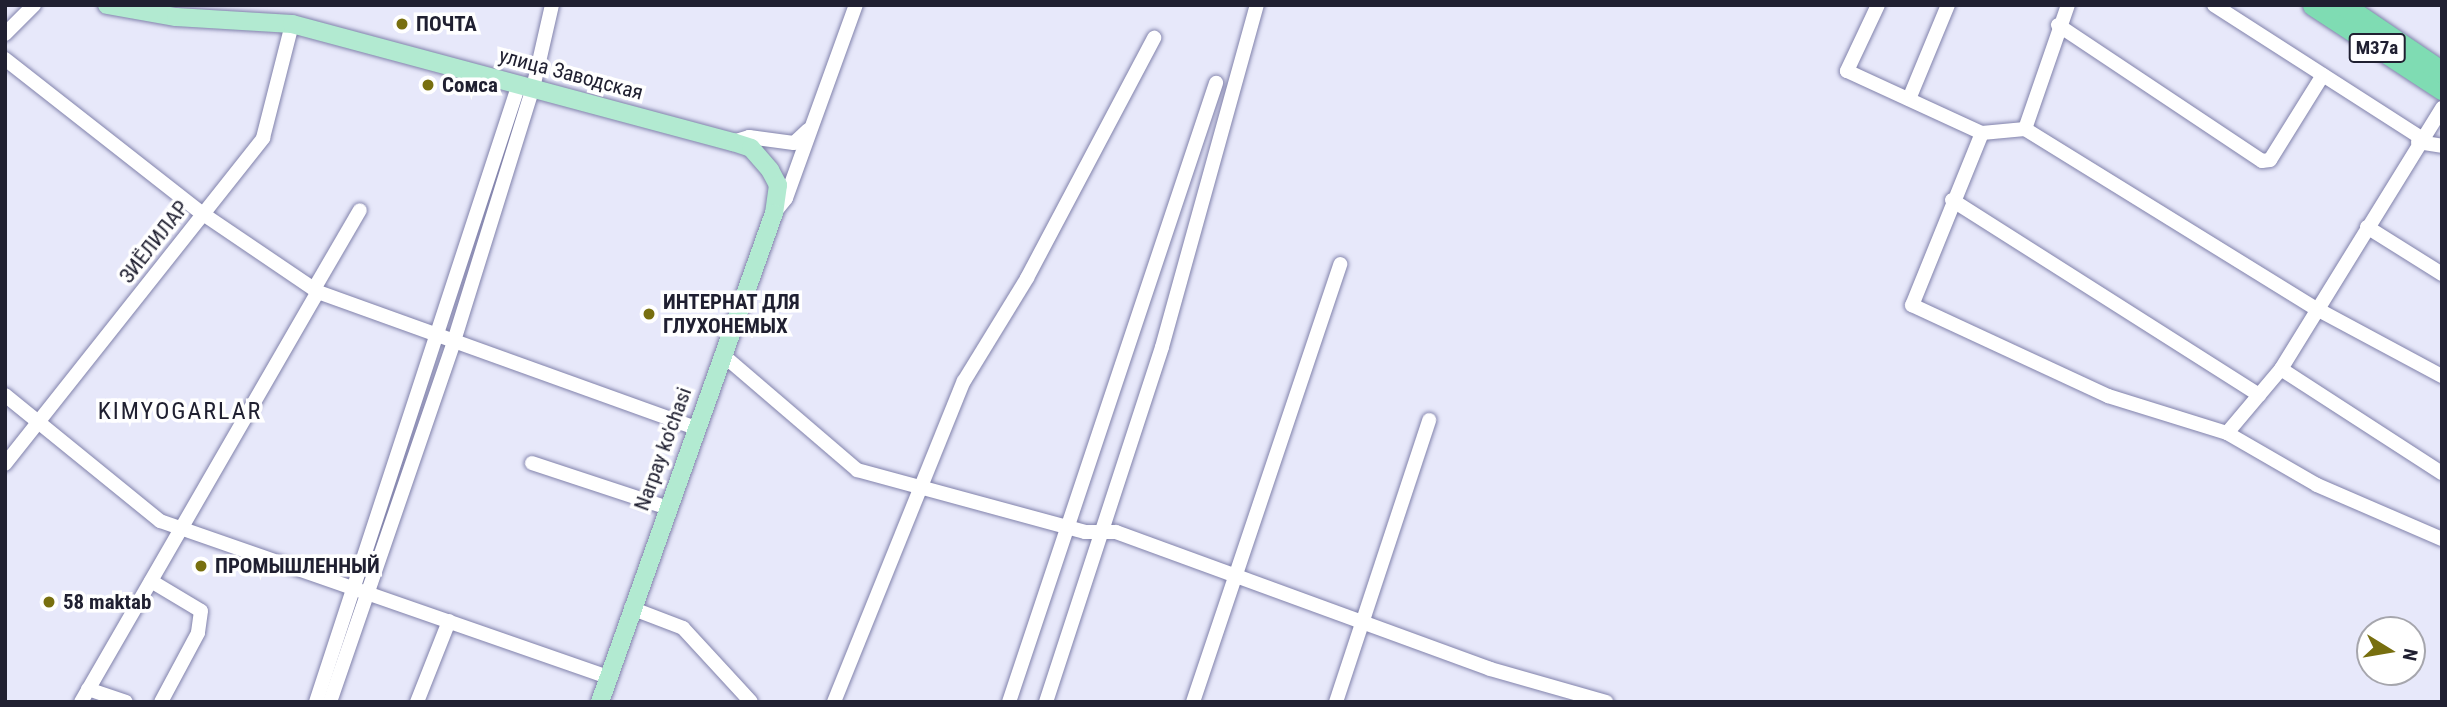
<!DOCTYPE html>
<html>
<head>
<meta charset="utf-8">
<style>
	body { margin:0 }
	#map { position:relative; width:2447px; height:707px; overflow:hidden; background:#e7e8fa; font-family:"Roboto Condensed",sans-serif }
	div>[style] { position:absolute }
	.roads { filter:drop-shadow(0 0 2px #8182ab) drop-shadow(0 0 2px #8182ab) }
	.minor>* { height:14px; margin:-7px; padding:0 7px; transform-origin:7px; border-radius:7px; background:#fff }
	.major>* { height:18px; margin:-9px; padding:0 9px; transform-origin:9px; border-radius:9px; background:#b2ead1 }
	.highway>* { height:21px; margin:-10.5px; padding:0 10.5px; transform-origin:10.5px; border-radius:10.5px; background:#7fdcb3 }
	.dots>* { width:19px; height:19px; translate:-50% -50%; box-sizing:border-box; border:4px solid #fff; border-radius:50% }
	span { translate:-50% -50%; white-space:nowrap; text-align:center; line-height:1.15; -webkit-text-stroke:7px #fff; paint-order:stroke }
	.shield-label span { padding:2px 5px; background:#fff; border:2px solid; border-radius:5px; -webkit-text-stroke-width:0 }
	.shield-label { font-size:19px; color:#202031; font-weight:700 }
	.poi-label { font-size:21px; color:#202031; font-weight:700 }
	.left { translate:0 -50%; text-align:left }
	.street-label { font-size:21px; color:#202031 }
	.quarter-label { font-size:24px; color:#202031; letter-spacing:2px }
	.frame { position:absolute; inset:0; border:7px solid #202031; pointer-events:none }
	.north { position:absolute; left:2356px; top:616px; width:70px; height:70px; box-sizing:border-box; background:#fff; border:2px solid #a6a6ad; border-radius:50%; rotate:101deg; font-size:19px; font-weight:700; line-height:28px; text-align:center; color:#202031 }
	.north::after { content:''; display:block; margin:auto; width:24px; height:32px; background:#786f0f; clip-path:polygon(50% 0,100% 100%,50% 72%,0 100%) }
</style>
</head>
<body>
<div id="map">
	<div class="roads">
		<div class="minor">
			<i style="left:1878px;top:5px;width:73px;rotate:115.2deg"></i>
			<i style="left:1847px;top:71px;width:149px;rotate:24.7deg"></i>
			<i style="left:1982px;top:133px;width:186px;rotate:112.1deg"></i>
			<i style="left:1912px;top:305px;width:216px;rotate:24.9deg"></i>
			<i style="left:2108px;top:396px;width:125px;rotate:17.3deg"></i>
			<i style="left:2227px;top:433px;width:104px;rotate:30deg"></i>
			<i style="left:2317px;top:485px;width:136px;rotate:23.4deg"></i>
			<i style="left:2214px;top:5px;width:246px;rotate:32.7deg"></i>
			<i style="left:2058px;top:25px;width:245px;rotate:33.7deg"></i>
			<i style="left:2262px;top:161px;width:8px;rotate:-7deg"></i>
			<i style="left:2270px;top:160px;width:100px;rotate:-58.1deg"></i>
			<i style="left:5px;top:34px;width:41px;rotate:-45deg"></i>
			<i style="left:5px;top:59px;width:251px;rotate:38.1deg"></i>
			<i style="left:203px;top:214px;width:139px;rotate:34.1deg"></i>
			<i style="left:318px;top:292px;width:400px;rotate:19.8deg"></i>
			<i style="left:1909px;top:99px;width:102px;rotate:-67.5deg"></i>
			<i style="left:2025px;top:129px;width:341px;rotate:31.7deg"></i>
			<i style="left:2315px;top:308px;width:144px;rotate:28.2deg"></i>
			<i style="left:1982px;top:133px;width:43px;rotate:-5.3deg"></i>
			<i style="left:2025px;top:129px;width:131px;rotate:-70.9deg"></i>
			<i style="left:733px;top:142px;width:17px;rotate:-17deg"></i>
			<i style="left:749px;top:137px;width:45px;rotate:7.6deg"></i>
			<i style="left:794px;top:143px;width:19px;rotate:-43deg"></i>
			<i style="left:2418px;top:142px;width:24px;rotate:9deg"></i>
			<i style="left:1952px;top:200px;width:364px;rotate:32.4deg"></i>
			<i style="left:774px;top:213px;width:19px;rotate:-51deg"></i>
			<i style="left:786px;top:198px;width:205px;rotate:-70.1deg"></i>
			<i style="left:2367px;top:227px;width:89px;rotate:32.1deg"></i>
			<i style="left:314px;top:289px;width:91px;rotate:-59.8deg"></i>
			<i style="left:723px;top:355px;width:177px;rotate:40.6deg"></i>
			<i style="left:857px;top:470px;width:236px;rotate:15.2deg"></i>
			<i style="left:1085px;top:532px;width:31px"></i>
			<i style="left:1116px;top:532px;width:398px;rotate:20.1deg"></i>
			<i style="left:1490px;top:669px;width:121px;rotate:15.9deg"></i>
			<i style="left:2281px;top:369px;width:192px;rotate:32.9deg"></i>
			<i style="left:5px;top:395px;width:200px;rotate:39.1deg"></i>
			<i style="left:160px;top:521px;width:474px;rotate:19.2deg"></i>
			<i style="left:2227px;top:433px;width:84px;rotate:-49.8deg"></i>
			<i style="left:2281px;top:369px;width:307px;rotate:-58.3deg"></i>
			<i style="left:532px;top:463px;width:140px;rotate:18.3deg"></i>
			<i style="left:5px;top:464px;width:416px;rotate:-51.6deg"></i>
			<i style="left:263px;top:138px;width:118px;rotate:-75.7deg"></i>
			<i style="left:151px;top:581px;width:58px;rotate:31deg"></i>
			<i style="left:201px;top:611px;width:22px;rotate:98deg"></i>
			<i style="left:198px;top:633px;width:78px;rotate:118.2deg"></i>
			<i style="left:631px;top:608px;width:56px;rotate:21deg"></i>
			<i style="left:683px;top:628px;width:100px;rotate:47.4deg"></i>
			<i style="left:88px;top:689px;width:40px;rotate:18.9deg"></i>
			<i style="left:81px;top:702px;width:474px;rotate:-60deg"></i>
			<i style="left:316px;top:702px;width:650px;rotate:-71.82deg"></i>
			<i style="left:330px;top:702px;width:382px;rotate:-71deg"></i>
			<i style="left:454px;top:341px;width:265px;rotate:-72.7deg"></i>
			<i style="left:533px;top:88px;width:85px;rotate:-77.1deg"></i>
			<i style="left:417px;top:702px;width:87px;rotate:-68.4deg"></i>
			<i style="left:834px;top:702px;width:346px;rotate:-68deg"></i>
			<i style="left:964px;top:381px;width:121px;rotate:-58.5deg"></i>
			<i style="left:1027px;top:278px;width:272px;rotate:-62.1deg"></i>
			<i style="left:1009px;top:702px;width:653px;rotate:-71.51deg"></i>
			<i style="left:1046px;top:702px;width:373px;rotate:-71.9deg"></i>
			<i style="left:1162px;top:347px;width:355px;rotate:-74.5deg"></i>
			<i style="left:1193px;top:702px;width:462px;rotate:-71.4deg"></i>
			<i style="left:1336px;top:702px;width:297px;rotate:-71.7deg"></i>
		</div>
		<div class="major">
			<i style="left:107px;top:5px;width:70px;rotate:9.9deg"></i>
			<i style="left:176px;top:17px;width:116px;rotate:3.5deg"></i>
			<i style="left:292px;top:24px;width:457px;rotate:15deg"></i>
			<i style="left:733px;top:142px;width:19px;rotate:18deg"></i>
			<i style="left:751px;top:148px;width:29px;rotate:49deg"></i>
			<i style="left:770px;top:170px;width:17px;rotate:62deg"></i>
			<i style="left:778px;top:185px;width:28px;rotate:98deg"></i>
			<i style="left:774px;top:213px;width:519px;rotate:109.59deg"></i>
		</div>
		<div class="highway">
			<i style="left:2313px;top:5px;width:154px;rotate:33.1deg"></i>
			<i style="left:2343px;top:5px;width:120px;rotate:34.1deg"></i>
		</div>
	</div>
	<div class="dots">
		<i style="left:402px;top:24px;background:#786f0f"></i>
		<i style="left:428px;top:85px;background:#786f0f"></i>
		<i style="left:649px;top:314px;background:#786f0f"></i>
		<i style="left:201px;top:566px;background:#786f0f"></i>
		<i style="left:49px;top:602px;background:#786f0f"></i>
	</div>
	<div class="shield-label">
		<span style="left:2377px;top:48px">M37a</span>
	</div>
	<div class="poi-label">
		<span class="left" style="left:416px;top:24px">ПОЧТА</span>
		<span class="left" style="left:442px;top:85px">Сомса</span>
		<span class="left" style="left:663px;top:314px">ИНТЕРНАТ ДЛЯ<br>ГЛУХОНЕМЫХ</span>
		<span class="left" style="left:215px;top:566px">ПРОМЫШЛЕННЫЙ</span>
		<span class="left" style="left:63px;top:602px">58 maktab</span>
	</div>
	<div class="street-label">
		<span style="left:571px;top:74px;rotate:15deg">улица Заводская</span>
		<span style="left:154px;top:242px;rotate:-52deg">ЗИЁЛИЛАР</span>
		<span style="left:663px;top:449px;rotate:-70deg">Narpay ko'chasi</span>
	</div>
	<div class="quarter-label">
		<span style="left:180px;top:412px">KIMYOGARLAR</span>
	</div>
	<div class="frame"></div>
	<div class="north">N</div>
</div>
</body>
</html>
